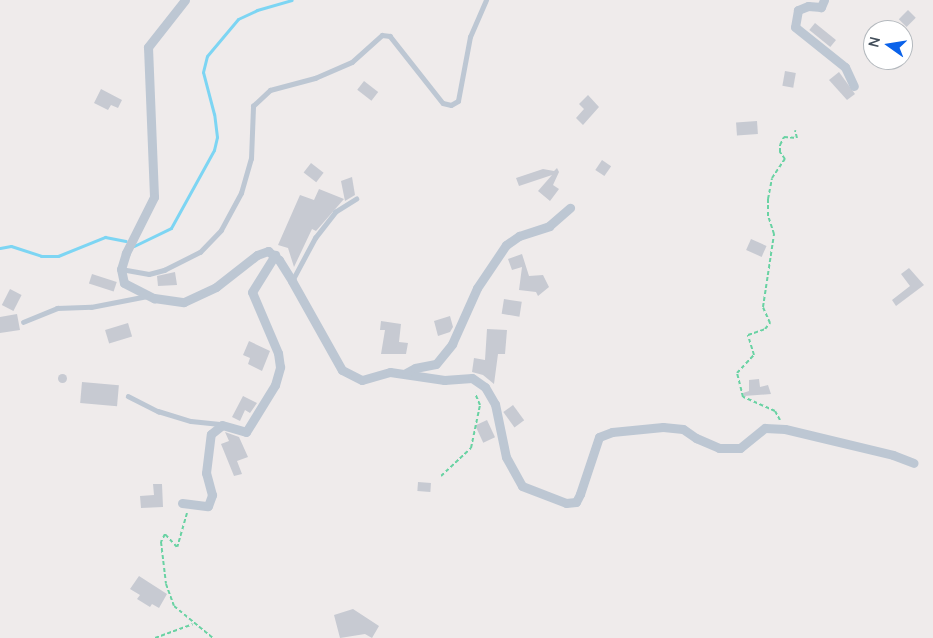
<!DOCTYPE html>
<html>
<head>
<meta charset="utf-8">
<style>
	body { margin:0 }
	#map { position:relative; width:933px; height:638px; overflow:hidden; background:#efebeb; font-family:Manrope,sans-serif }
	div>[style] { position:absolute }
	.stream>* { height:3px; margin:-1.5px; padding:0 1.5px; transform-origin:1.5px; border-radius:1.5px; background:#7dd5f3 }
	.building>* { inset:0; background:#c7cad2; transform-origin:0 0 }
	.round { border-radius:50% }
	.path>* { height:2px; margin-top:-1px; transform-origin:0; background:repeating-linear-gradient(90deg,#69d2a3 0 4px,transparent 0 6.5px) }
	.lane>* { height:4.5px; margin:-2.25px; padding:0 2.25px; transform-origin:2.25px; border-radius:2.25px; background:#bdc7d3 }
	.street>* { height:9px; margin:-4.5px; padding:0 4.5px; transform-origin:4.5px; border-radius:4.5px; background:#bdc7d3 }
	span { translate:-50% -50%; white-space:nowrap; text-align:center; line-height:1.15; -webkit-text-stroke:5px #fff; paint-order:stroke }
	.north { position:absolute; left:863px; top:20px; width:50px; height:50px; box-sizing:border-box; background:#fff; border:1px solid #b3b8bd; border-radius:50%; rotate:283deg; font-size:14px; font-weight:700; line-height:20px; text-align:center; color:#424e5a }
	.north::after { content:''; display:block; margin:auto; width:18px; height:22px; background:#0a62ea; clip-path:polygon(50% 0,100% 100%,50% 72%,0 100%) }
</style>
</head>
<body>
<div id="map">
	<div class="stream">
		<i style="left:134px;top:246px;width:41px;rotate:-25.9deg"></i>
		<i style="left:171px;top:228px;width:89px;rotate:-61.1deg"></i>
		<i style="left:214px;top:150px;width:13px;rotate:-77deg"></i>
		<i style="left:217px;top:137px;width:23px;rotate:-97deg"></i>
		<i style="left:214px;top:114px;width:43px;rotate:-104.7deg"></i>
		<i style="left:203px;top:72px;width:16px;rotate:-76deg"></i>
		<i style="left:207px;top:56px;width:48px;rotate:-50deg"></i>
		<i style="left:238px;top:19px;width:21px;rotate:-25deg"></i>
		<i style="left:257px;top:10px;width:36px;rotate:-16deg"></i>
		<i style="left:0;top:248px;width:11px;rotate:-10deg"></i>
		<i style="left:11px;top:246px;width:32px;rotate:18deg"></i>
		<i style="left:41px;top:256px;width:17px"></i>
		<i style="left:58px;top:256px;width:51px;rotate:-22deg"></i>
		<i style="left:105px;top:237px;width:21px;rotate:11deg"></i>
	</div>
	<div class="building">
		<i style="left:908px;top:10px;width:11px;height:13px;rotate:45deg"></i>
		<i style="left:815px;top:23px;width:27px;height:9px;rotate:39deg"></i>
		<i style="left:785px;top:71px;width:11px;height:15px;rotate:10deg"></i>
		<i style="clip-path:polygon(839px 72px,855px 94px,847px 100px,829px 80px)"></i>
		<i style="left:364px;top:81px;width:18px;height:11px;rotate:38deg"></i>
		<i style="clip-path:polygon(101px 89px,122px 100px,118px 108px,111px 105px,108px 110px,94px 103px)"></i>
		<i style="clip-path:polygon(588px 95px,599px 107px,583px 125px,576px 118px,584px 109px,579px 104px)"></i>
		<i style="left:757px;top:121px;width:13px;height:21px;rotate:86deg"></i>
		<i style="left:602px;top:160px;width:11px;height:12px;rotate:34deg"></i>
		<i style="left:311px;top:163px;width:16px;height:12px;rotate:38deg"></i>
		<i style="clip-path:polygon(557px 168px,559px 172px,553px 185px,559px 189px,550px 201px,538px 191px,552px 175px,519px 186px,516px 178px,543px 169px,554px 171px)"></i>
		<i style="clip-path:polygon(352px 177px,355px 195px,345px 201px,341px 181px)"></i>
		<i style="clip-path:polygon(319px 189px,344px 199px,316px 231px,312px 229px,294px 267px,288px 248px,278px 245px,300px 195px,314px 200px)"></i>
		<i style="left:751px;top:239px;width:17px;height:12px;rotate:24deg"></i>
		<i style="clip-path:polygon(522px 254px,529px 276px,543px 275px,549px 287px,538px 296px,536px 292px,519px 290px,522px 267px,512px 270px,508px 259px)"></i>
		<i style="clip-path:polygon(909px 268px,924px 285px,896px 306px,892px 300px,910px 286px,901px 274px)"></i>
		<i style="clip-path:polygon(175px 272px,177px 285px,158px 286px,157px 276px)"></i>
		<i style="left:92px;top:274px;width:26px;height:10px;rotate:18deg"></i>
		<i style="left:10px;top:289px;width:13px;height:18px;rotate:27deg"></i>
		<i style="left:504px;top:299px;width:18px;height:15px;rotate:9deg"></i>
		<i style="clip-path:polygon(17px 314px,20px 330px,0 333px,0 317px)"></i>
		<i style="clip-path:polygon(450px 316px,453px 327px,450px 332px,438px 336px,434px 321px)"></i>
		<i style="clip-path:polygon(381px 321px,401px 324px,399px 342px,408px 343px,406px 354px,381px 354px,385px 330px,380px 330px)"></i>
		<i style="left:128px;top:323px;width:14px;height:24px;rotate:73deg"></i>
		<i style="clip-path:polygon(487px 329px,507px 330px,505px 354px,498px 354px,494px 384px,483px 375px,472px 372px,474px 358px,485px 360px)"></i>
		<i style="clip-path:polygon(249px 341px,270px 351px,262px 371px,248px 364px,250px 358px,243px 355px)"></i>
		<i class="round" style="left:57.5px;top:373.5px;width:9px;height:9px"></i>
		<i style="clip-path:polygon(759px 379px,760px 387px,768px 385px,771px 394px,744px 396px,743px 393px,749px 391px,749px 380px)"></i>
		<i style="left:82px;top:382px;width:37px;height:21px;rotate:5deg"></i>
		<i style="clip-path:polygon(243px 396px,257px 403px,250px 413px,245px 410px,240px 421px,232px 417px)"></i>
		<i style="left:513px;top:405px;width:19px;height:12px;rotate:54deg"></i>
		<i style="left:487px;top:420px;width:19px;height:13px;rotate:65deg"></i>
		<i style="clip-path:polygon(225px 432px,239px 437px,248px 457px,237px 461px,242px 474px,234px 476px,221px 444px,229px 441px)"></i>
		<i style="left:418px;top:482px;width:13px;height:9px;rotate:4deg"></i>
		<i style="clip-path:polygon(153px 484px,162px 484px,163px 507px,141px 508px,140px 496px,154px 495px)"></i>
		<i style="clip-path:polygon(139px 576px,167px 594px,159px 608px,152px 604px,150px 607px,137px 599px,140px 595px,130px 589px)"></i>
		<i style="clip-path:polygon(353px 609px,379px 626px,372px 638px,365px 634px,340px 638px,334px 615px)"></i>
	</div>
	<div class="path">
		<i style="left:780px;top:420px;width:10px;rotate:-119deg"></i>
		<i style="left:775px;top:411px;width:35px;rotate:-156deg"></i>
		<i style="left:743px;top:397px;width:25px;rotate:-104deg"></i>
		<i style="left:737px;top:373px;width:25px;rotate:-47deg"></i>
		<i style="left:754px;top:355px;width:21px;rotate:-107deg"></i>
		<i style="left:748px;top:335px;width:18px;rotate:-19deg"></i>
		<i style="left:765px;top:329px;width:8px;rotate:-50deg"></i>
		<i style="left:770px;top:323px;width:17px;rotate:-114deg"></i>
		<i style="left:763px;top:307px;width:74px;rotate:-81.4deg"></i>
		<i style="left:774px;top:234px;width:19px;rotate:-108deg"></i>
		<i style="left:768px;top:216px;width:17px;rotate:-90deg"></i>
		<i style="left:768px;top:199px;width:21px;rotate:-79deg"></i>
		<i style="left:772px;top:178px;width:23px;rotate:-56deg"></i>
		<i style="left:785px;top:159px;width:9px;rotate:-126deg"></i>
		<i style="left:780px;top:152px;width:7px;rotate:-90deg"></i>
		<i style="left:780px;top:145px;width:9px;rotate:-63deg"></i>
		<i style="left:784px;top:137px;width:13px;rotate:4deg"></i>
		<i style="left:797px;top:138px;width:8px;rotate:-104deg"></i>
		<i style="left:441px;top:476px;width:41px;rotate:-43deg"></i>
		<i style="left:471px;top:448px;width:44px;rotate:-78.2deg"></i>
		<i style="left:480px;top:405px;width:13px;rotate:-113deg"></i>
		<i style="left:187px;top:513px;width:35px;rotate:106deg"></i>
		<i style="left:177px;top:547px;width:18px;rotate:-133deg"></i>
		<i style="left:165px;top:534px;width:9px;rotate:117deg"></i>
		<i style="left:161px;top:542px;width:42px;rotate:83.2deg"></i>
		<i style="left:166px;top:584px;width:23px;rotate:70deg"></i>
		<i style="left:174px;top:606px;width:50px;rotate:39.4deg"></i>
		<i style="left:155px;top:638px;width:40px;rotate:-20.2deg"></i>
	</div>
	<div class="lane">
		<i style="left:121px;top:269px;width:28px;rotate:10deg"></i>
		<i style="left:149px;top:274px;width:16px;rotate:-15deg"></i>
		<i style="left:164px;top:270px;width:40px;rotate:-26.6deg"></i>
		<i style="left:200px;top:252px;width:30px;rotate:-46deg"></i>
		<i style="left:221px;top:230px;width:42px;rotate:-61.6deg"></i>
		<i style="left:241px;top:193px;width:35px;rotate:-74deg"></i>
		<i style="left:251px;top:159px;width:53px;rotate:-87.8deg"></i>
		<i style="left:253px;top:106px;width:23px;rotate:-43deg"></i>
		<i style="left:270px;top:90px;width:47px;rotate:-14.9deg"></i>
		<i style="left:315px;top:78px;width:40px;rotate:-23.4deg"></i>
		<i style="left:352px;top:62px;width:40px;rotate:-42deg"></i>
		<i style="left:382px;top:35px;width:8px;rotate:7deg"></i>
		<i style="left:390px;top:36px;width:85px;rotate:51.7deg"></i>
		<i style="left:443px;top:103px;width:8px;rotate:14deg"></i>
		<i style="left:451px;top:105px;width:8px;rotate:-30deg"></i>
		<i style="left:458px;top:101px;width:65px;rotate:-79.4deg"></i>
		<i style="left:470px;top:37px;width:40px;rotate:-66.6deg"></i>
		<i style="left:292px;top:281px;width:49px;rotate:-61.9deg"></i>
		<i style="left:315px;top:238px;width:33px;rotate:-52deg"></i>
		<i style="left:335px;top:212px;width:25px;rotate:-32deg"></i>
		<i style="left:23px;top:322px;width:37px;rotate:-22deg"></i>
		<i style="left:57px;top:308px;width:34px;rotate:-2deg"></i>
		<i style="left:91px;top:307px;width:57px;rotate:-11.1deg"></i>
		<i style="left:128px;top:396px;width:34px;rotate:27deg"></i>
		<i style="left:158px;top:411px;width:34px;rotate:17deg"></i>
		<i style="left:191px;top:421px;width:31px;rotate:6deg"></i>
	</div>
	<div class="street">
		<i style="left:185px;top:0;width:60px;rotate:128.2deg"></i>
		<i style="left:148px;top:47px;width:150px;rotate:87.7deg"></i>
		<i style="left:154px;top:197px;width:63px;rotate:116.6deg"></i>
		<i style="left:126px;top:253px;width:17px;rotate:107deg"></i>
		<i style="left:121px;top:269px;width:14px;rotate:78deg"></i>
		<i style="left:124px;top:283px;width:34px;rotate:27deg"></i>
		<i style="left:154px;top:298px;width:30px;rotate:8deg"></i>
		<i style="left:184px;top:302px;width:35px;rotate:-25deg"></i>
		<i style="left:216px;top:287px;width:52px;rotate:-38deg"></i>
		<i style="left:257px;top:255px;width:12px;rotate:-20deg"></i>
		<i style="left:268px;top:251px;width:14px;rotate:39deg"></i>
		<i style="left:279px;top:260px;width:25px;rotate:58deg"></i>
		<i style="left:292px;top:281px;width:102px;rotate:60.7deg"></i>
		<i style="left:342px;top:370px;width:22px;rotate:27deg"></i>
		<i style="left:362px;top:380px;width:29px;rotate:-16deg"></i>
		<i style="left:390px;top:372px;width:55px;rotate:8.4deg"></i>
		<i style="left:444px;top:380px;width:28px;rotate:-4deg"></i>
		<i style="left:472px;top:378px;width:16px;rotate:35deg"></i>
		<i style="left:485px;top:387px;width:20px;rotate:60deg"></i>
		<i style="left:495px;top:404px;width:54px;rotate:78.3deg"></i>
		<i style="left:506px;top:457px;width:33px;rotate:61deg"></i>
		<i style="left:522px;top:486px;width:47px;rotate:21.1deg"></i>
		<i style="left:566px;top:503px;width:10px;rotate:-6deg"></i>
		<i style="left:576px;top:502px;width:9px;rotate:-63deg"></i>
		<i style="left:580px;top:494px;width:60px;rotate:-71.6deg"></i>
		<i style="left:599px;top:437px;width:14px;rotate:-21deg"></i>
		<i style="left:612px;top:432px;width:51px;rotate:-5.6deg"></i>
		<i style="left:663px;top:427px;width:20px;rotate:6deg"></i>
		<i style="left:683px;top:429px;width:16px;rotate:35deg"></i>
		<i style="left:696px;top:438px;width:25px;rotate:23deg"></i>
		<i style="left:719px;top:448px;width:21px"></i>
		<i style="left:740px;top:448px;width:32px;rotate:-39deg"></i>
		<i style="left:765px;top:428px;width:20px;rotate:3deg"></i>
		<i style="left:785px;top:429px;width:111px;rotate:13.5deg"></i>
		<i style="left:893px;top:455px;width:22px;rotate:21deg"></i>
		<i style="left:824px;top:0;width:8px;rotate:113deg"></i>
		<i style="left:821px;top:7px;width:13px;rotate:-176deg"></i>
		<i style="left:808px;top:6px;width:11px;rotate:158deg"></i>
		<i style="left:798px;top:10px;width:17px;rotate:100deg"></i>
		<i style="left:795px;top:27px;width:64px;rotate:38.7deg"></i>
		<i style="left:845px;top:67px;width:21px;rotate:65deg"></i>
		<i style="left:406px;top:373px;width:10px;rotate:-29deg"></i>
		<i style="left:415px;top:368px;width:21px;rotate:-11deg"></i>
		<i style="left:436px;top:364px;width:26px;rotate:-51deg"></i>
		<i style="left:452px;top:344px;width:61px;rotate:-65.9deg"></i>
		<i style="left:477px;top:288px;width:52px;rotate:-56deg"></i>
		<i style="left:506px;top:245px;width:16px;rotate:-35deg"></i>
		<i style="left:519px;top:236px;width:32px;rotate:-18deg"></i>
		<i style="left:549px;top:226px;width:28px;rotate:-41deg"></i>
		<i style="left:182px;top:503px;width:26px;rotate:7deg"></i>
		<i style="left:208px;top:506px;width:12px;rotate:-70deg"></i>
		<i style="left:212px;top:495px;width:23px;rotate:-105deg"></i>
		<i style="left:206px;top:473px;width:39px;rotate:-83deg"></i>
		<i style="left:211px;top:434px;width:14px;rotate:-39deg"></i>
		<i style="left:222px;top:425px;width:25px;rotate:16deg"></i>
		<i style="left:246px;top:432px;width:55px;rotate:-58.3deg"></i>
		<i style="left:275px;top:385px;width:19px;rotate:-74deg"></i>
		<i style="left:280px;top:367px;width:14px;rotate:-98deg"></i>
		<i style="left:278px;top:353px;width:66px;rotate:-113.1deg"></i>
		<i style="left:252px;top:292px;width:44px;rotate:-58.1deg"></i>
	</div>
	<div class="north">N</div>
</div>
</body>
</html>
